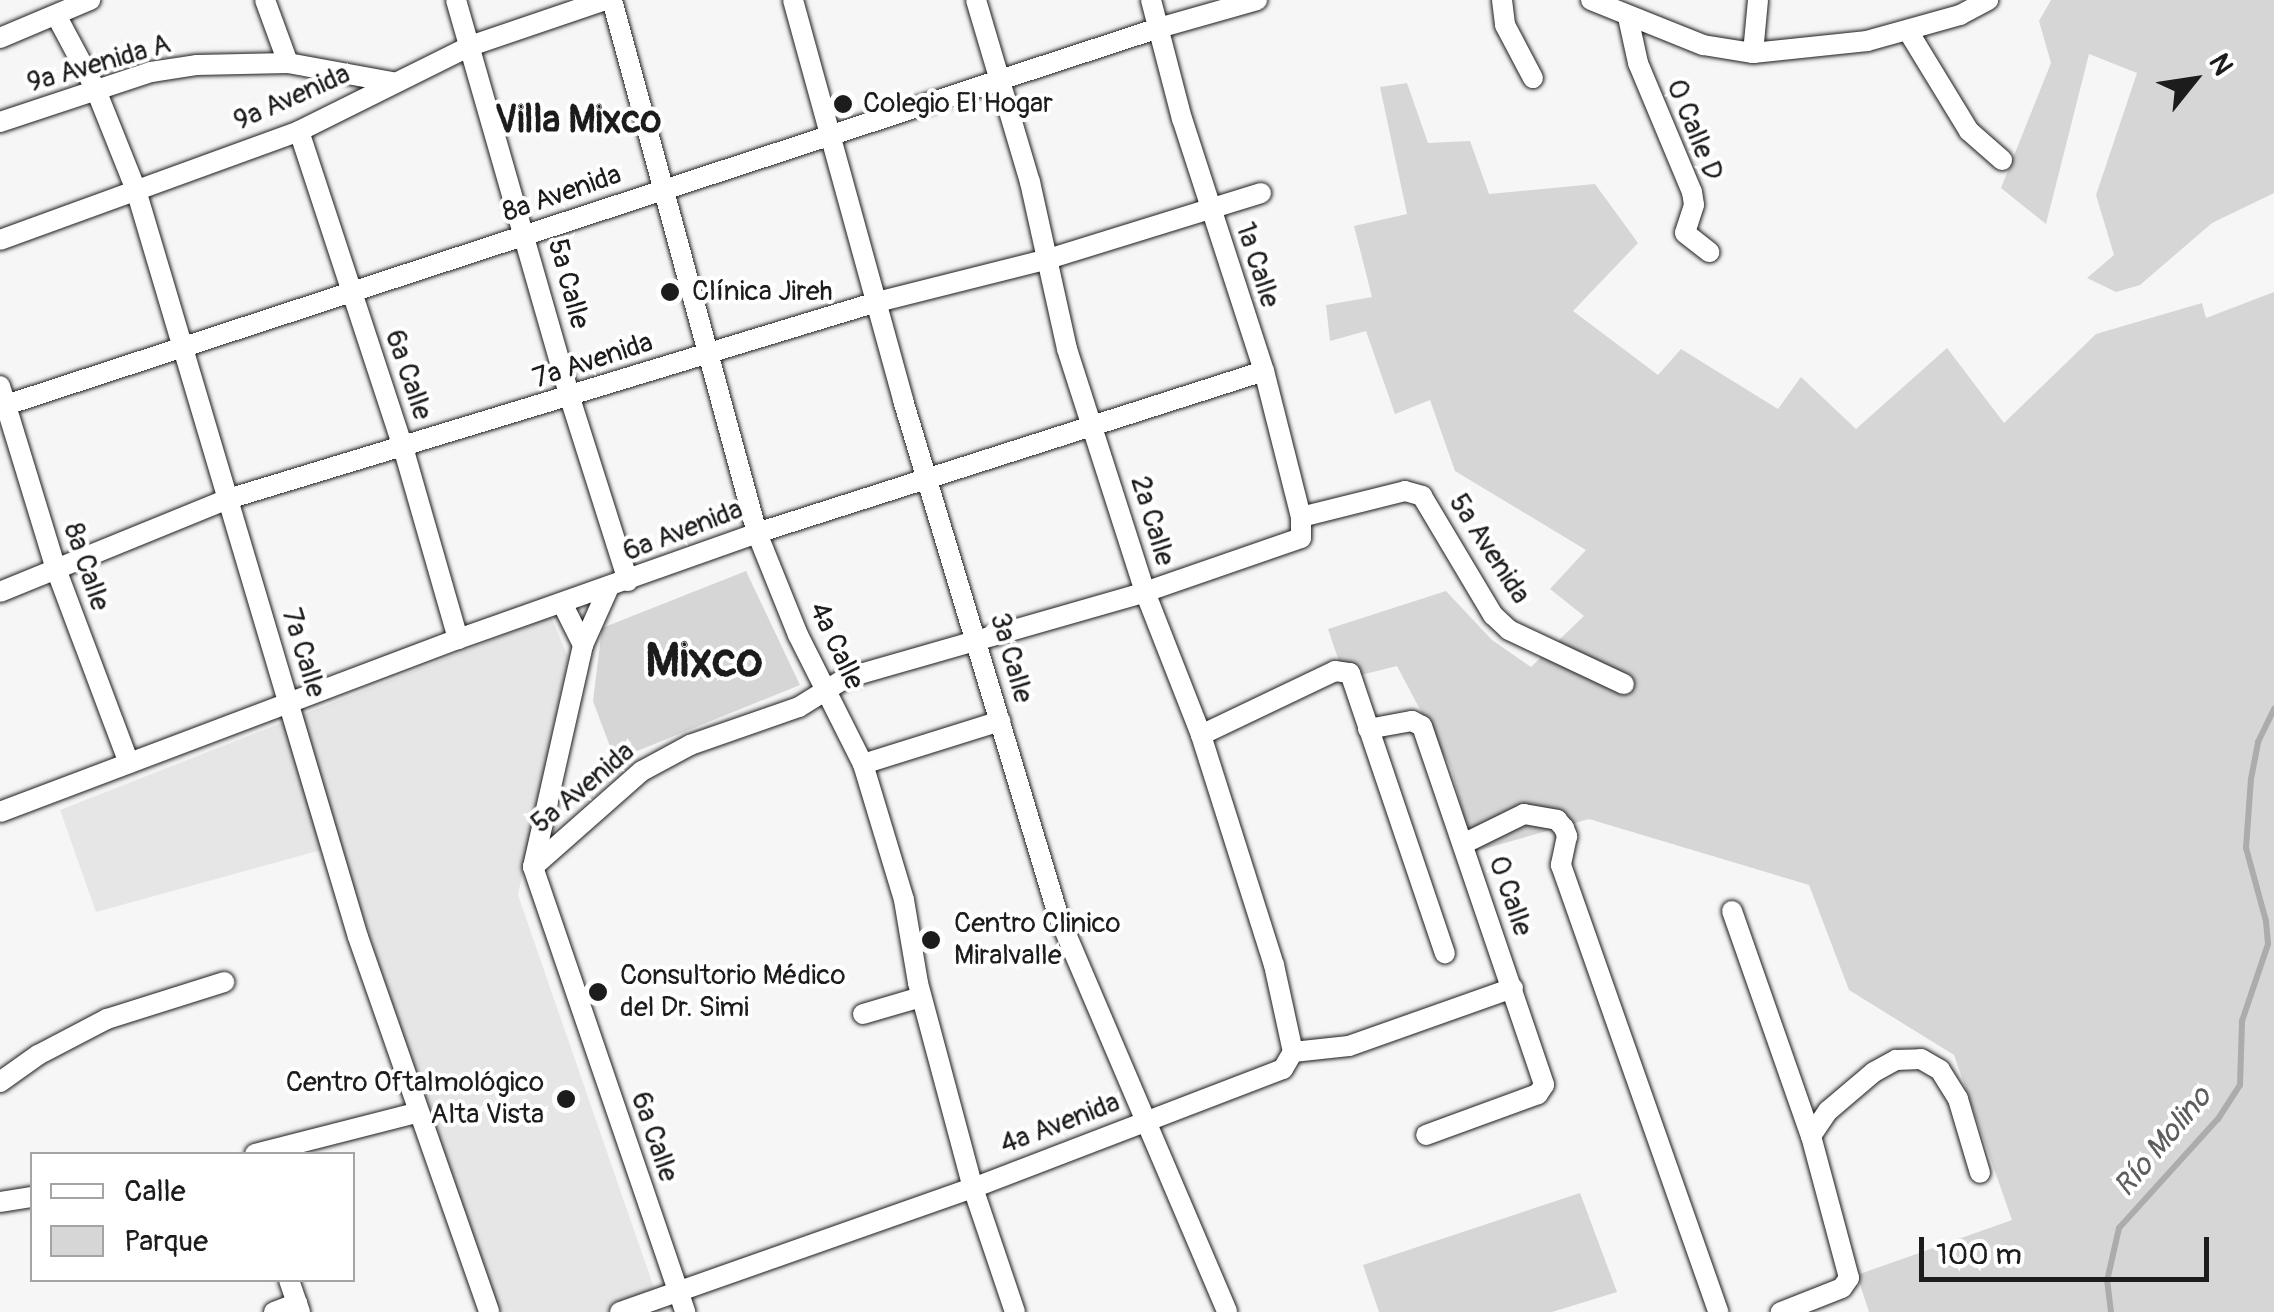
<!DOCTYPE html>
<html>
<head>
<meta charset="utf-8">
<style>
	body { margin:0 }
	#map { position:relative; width:2274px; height:1312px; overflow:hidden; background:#f6f6f6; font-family:Pangolin,sans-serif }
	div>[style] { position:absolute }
	.built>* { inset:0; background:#e6e6e6 }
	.green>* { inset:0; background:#d6d6d6 }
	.stream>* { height:6px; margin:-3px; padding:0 3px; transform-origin:3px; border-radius:3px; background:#acacac }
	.roads { filter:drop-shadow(0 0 2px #1c1c1c) drop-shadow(0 0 2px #1c1c1c) }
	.minor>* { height:20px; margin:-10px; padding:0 10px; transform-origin:10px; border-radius:10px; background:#fff }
	.dots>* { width:28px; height:28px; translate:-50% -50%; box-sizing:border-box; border:5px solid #fff; border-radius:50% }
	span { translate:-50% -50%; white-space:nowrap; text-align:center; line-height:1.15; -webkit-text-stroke:8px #fff; paint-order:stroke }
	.street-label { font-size:28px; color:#1c1c1c }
	.poi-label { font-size:28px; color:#1c1c1c }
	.left { translate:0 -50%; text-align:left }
	.right { translate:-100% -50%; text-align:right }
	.water-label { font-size:30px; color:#5d5d5d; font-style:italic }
	.district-label { font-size:38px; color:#1c1c1c; font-weight:700 }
	.town-label { font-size:48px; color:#1c1c1c; font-weight:700 }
	.legend { position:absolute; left:30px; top:1152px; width:325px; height:130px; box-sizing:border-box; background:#fff; border:2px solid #a4a4a4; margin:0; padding:12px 18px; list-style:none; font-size:30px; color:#1c1c1c }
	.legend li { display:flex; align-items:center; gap:20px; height:50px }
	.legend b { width:50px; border:2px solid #a4a4a4 }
	.north { position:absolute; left:2144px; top:30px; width:100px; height:100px; -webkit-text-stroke:8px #fff; paint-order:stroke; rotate:60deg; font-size:28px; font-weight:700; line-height:40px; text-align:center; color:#1c1c1c }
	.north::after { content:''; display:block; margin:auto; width:35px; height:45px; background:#1c1c1c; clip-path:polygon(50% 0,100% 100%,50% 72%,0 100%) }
	.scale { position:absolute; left:1919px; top:1237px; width:290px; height:45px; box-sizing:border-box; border:5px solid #1c1c1c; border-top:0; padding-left:12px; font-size:30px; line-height:35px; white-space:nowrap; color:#1c1c1c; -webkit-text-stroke:8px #fff; paint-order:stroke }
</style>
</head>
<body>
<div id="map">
	<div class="built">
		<i style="clip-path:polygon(551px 617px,568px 657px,518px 895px,662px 1311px,658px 1312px,497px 1312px,339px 845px,96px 912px,60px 810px)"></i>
	</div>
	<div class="green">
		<i style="clip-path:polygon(2051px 0,2274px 0,2274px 193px,2212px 223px,2140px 285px,2116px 292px,2087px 278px,2114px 255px,2096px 195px,2137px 73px,2089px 54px,2046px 224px,2001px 188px,2051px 63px,2039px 21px)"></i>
		<i style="clip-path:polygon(1407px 83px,1428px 143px,1470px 141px,1489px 194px,1595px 184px,1638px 243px,1573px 311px,1658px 375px,1681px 349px,1778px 409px,1801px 377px,1856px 429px,1947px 348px,2004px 423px,2096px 334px,2202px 303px,2206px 318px,2274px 292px,2274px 1312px,1869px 1312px,1857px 1275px,2012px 1220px,1954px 1055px,1849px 990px,1809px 885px,1589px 819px,1473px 852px,1451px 768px,1397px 666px,1345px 679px,1328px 629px,1446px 591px,1492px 640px,1531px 667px,1584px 616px,1550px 589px,1586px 550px,1455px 471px,1430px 400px,1395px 414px,1366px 331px,1330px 341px,1326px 305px,1372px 297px,1354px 226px,1407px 214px,1380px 87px)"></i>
		<i style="clip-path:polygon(746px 571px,800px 685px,615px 760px,593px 701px,602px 628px)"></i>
		<i style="clip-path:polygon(1580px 1193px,1617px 1292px,1552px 1312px,1379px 1312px,1363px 1265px)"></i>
	</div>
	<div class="stream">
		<i style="left:2111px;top:1312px;width:31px;rotate:-97deg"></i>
		<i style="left:2107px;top:1281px;width:54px;rotate:-77.2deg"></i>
		<i style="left:2119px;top:1228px;width:147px;rotate:-47.8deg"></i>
		<i style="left:2218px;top:1119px;width:40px;rotate:-57.1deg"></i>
		<i style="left:2240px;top:1085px;width:64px;rotate:-88.2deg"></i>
		<i style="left:2242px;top:1021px;width:81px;rotate:-71.3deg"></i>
		<i style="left:2268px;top:944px;width:23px;rotate:-95deg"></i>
		<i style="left:2266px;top:921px;width:76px;rotate:-105.3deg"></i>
		<i style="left:2246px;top:848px;width:69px;rotate:-85.9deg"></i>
		<i style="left:2251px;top:779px;width:38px;rotate:-79deg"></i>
		<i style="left:2258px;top:742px;width:37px;rotate:-64deg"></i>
	</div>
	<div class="roads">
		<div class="minor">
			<i style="left:265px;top:0;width:67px;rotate:69.9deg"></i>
			<i style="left:456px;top:0;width:414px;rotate:74deg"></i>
			<i style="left:570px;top:398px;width:192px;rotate:72.4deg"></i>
			<i style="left:612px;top:0;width:552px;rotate:74.78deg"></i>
			<i style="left:757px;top:533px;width:110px;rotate:68.1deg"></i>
			<i style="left:798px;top:635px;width:144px;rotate:63.3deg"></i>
			<i style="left:863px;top:764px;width:142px;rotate:73.2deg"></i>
			<i style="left:904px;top:900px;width:84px;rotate:80.4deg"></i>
			<i style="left:918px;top:983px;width:212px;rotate:75deg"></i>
			<i style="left:973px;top:1188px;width:131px;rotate:71.3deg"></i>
			<i style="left:793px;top:0;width:415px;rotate:74.6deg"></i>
			<i style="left:903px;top:400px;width:538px;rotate:73.25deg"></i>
			<i style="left:1058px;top:915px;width:431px;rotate:66.9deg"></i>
			<i style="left:976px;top:0;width:190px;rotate:73.5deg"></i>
			<i style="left:1030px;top:182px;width:171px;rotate:77.5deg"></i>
			<i style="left:1067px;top:349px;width:255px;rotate:72.2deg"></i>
			<i style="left:1145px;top:592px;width:154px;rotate:68.6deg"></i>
			<i style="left:1201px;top:735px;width:241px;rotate:72.4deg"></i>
			<i style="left:1274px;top:965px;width:89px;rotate:77.7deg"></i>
			<i style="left:1502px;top:0;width:25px;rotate:83deg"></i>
			<i style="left:1505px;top:25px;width:60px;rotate:62.2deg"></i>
			<i style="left:1591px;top:0;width:121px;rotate:21.9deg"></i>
			<i style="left:1703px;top:45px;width:51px;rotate:9.1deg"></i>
			<i style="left:1753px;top:53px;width:115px;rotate:-6deg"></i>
			<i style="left:1867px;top:41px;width:97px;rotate:-15.6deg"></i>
			<i style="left:1960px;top:15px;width:32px;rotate:-28deg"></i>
			<i style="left:56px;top:15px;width:85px;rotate:61.9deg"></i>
			<i style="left:96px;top:90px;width:108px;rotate:68.2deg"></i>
			<i style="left:136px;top:190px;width:779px;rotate:73.45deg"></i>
			<i style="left:358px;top:937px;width:397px;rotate:70.7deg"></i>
			<i style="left:1628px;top:17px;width:47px;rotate:77.7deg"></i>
			<i style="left:1638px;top:63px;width:140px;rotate:67.3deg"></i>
			<i style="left:1692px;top:192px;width:13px;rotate:81deg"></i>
			<i style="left:1694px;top:205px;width:29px;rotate:108deg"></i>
			<i style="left:1685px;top:233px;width:31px;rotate:38deg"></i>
			<i style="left:1908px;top:31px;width:117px;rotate:58.6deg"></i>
			<i style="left:1969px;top:131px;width:44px;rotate:41.3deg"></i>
			<i style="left:0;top:38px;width:98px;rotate:-22.9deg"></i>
			<i style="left:1753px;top:53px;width:53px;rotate:-84.6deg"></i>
			<i style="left:0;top:122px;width:159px;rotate:-18.3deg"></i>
			<i style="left:151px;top:72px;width:47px;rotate:-8.7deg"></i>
			<i style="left:197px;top:65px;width:91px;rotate:-1.3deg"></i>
			<i style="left:288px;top:63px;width:106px;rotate:10.4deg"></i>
			<i style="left:299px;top:131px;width:333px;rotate:71.8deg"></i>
			<i style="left:403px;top:447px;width:200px;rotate:74deg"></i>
			<i style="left:0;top:240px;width:318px;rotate:-20deg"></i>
			<i style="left:299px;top:131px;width:191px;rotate:-26.4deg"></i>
			<i style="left:470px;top:46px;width:143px;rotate:-18.8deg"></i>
			<i style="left:0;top:386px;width:191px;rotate:73deg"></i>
			<i style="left:56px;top:569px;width:207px;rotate:69.4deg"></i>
			<i style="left:0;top:407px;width:1219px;rotate:-18.11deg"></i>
			<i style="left:1159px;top:28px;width:102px;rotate:-15.9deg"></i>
			<i style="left:1301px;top:517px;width:107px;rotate:-14deg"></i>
			<i style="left:1405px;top:491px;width:18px;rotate:16deg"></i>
			<i style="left:1422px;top:496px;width:139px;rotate:59.2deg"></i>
			<i style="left:1493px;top:615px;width:22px;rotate:43deg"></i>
			<i style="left:1509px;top:630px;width:127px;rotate:25.2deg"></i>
			<i style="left:0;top:592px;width:246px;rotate:-22.2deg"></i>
			<i style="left:228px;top:499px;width:678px;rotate:-16.89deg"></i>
			<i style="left:877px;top:302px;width:176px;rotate:-14.1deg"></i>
			<i style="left:1048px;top:259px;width:223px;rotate:-17.2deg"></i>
			<i style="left:562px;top:603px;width:47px;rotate:63.4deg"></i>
			<i style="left:1368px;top:729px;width:45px;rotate:-10.3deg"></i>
			<i style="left:1412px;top:721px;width:11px;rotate:27deg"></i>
			<i style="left:1422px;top:726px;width:379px;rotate:71.2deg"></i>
			<i style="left:1544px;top:1085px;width:11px;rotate:124deg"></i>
			<i style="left:1538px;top:1094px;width:119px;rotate:159.9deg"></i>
			<i style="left:1201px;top:735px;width:148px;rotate:-25.5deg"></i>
			<i style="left:1335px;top:671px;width:15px;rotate:8deg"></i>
			<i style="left:1350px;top:673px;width:296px;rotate:71.3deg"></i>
			<i style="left:863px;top:764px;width:144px;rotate:-17.4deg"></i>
			<i style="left:0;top:812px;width:490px;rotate:-20.7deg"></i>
			<i style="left:458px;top:639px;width:317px;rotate:-19.5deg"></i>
			<i style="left:757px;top:533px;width:532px;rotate:-17.72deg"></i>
			<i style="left:1463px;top:844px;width:68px;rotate:-26.2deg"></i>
			<i style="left:1524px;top:814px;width:34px;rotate:10deg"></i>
			<i style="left:1557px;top:820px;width:11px;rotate:49deg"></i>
			<i style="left:1564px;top:828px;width:9px;rotate:69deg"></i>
			<i style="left:1567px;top:836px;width:30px;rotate:102deg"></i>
			<i style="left:1561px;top:865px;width:474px;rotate:70.6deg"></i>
			<i style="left:533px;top:867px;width:145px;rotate:-41.4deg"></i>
			<i style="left:642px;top:771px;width:55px;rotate:-28.4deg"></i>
			<i style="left:690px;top:745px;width:115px;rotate:-19.2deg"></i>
			<i style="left:799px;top:707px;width:55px;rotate:-31.7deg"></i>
			<i style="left:846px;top:678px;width:311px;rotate:-16deg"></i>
			<i style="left:1145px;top:592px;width:165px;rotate:-19.1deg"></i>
			<i style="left:1301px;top:538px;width:21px;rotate:-90deg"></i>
			<i style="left:1301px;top:517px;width:151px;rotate:-104.2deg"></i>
			<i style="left:1264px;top:371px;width:265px;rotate:-108deg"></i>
			<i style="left:1182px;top:119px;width:123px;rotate:-104.6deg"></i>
			<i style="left:533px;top:867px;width:470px;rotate:71.1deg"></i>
			<i style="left:533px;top:867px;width:228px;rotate:-77.3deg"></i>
			<i style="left:583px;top:645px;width:61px;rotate:-65.9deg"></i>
			<i style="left:1732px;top:911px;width:238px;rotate:70.7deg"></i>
			<i style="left:1811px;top:1136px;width:147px;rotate:75deg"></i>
			<i style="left:1849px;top:1278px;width:12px;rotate:125deg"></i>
			<i style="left:1842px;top:1288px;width:66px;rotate:158.5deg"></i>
			<i style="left:863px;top:1014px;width:60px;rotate:-16.3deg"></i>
			<i style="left:1293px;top:1052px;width:56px;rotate:-6.1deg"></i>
			<i style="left:1349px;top:1046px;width:174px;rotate:-19.5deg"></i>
			<i style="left:0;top:1082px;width:47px;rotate:-35.4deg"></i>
			<i style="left:38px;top:1055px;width:78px;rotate:-27.6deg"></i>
			<i style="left:107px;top:1019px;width:123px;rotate:-17.5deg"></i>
			<i style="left:1811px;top:1136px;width:30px;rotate:-56deg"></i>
			<i style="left:1828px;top:1111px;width:60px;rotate:-40.3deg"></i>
			<i style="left:1874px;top:1072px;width:25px;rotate:-29deg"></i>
			<i style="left:1896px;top:1060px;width:25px;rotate:-2deg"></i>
			<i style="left:1921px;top:1059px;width:22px;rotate:30deg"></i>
			<i style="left:1940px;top:1070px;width:34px;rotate:58deg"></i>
			<i style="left:1958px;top:1099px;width:77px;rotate:73.4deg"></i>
			<i style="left:255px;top:1154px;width:166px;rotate:-14.3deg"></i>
			<i style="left:0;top:1202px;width:32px;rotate:-9deg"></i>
			<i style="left:289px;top:1280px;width:34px;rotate:71deg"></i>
			<i style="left:274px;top:1312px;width:25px;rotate:-21deg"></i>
			<i style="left:620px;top:1312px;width:374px;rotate:-19.4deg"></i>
			<i style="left:973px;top:1188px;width:332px;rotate:-21deg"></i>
			<i style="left:1283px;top:1069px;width:20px;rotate:-60deg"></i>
		</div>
	</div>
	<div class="dots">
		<i style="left:843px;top:104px;background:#1c1c1c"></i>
		<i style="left:670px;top:292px;background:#1c1c1c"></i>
		<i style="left:931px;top:940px;background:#1c1c1c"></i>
		<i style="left:598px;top:992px;background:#1c1c1c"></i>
		<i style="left:566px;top:1099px;background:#1c1c1c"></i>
	</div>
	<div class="street-label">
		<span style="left:99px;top:64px;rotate:-16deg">9a Avenida A</span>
		<span style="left:292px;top:98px;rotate:-24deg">9a Avenida</span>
		<span style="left:1694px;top:130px;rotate:68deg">0 Calle D</span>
		<span style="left:562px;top:194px;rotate:-19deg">8a Avenida</span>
		<span style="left:1257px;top:265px;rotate:72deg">1a Calle</span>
		<span style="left:568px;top:284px;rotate:75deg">5a Calle</span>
		<span style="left:593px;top:361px;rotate:-18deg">7a Avenida</span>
		<span style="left:408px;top:375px;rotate:71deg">6a Calle</span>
		<span style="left:1152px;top:521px;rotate:73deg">2a Calle</span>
		<span style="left:683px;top:531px;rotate:-21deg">6a Avenida</span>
		<span style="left:1489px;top:549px;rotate:57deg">5a Avenida</span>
		<span style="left:86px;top:567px;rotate:71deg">8a Calle</span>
		<span style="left:836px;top:646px;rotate:65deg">4a Calle</span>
		<span style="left:303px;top:653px;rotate:73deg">7a Calle</span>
		<span style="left:1011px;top:658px;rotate:74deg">3a Calle</span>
		<span style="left:583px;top:788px;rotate:-40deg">5a Avenida</span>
		<span style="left:1510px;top:896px;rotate:71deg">0 Calle</span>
		<span style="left:1060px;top:1124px;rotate:-21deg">4a Avenida</span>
		<span style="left:654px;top:1137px;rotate:71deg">6a Calle</span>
	</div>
	<div class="poi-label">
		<span class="left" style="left:863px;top:104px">Colegio El Hogar</span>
		<span class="left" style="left:692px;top:292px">Clínica Jireh</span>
		<span class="left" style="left:954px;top:940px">Centro Clinico<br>Miralvalle</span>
		<span class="left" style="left:620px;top:992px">Consultorio Médico<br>del Dr. Simi</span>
		<span class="right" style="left:544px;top:1099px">Centro Oftalmológico<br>Alta Vista</span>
	</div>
	<div class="water-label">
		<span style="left:2163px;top:1142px;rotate:-50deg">Río Molino</span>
	</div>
	<div class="district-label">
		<span style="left:578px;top:121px">Villa Mixco</span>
	</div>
	<div class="town-label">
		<span style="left:704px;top:662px">Mixco</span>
	</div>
	<ul class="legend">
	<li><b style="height:12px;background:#fff"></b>Calle</li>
	<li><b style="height:28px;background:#d6d6d6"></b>Parque</li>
	</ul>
	<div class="north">N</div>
	<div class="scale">100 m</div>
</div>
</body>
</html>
